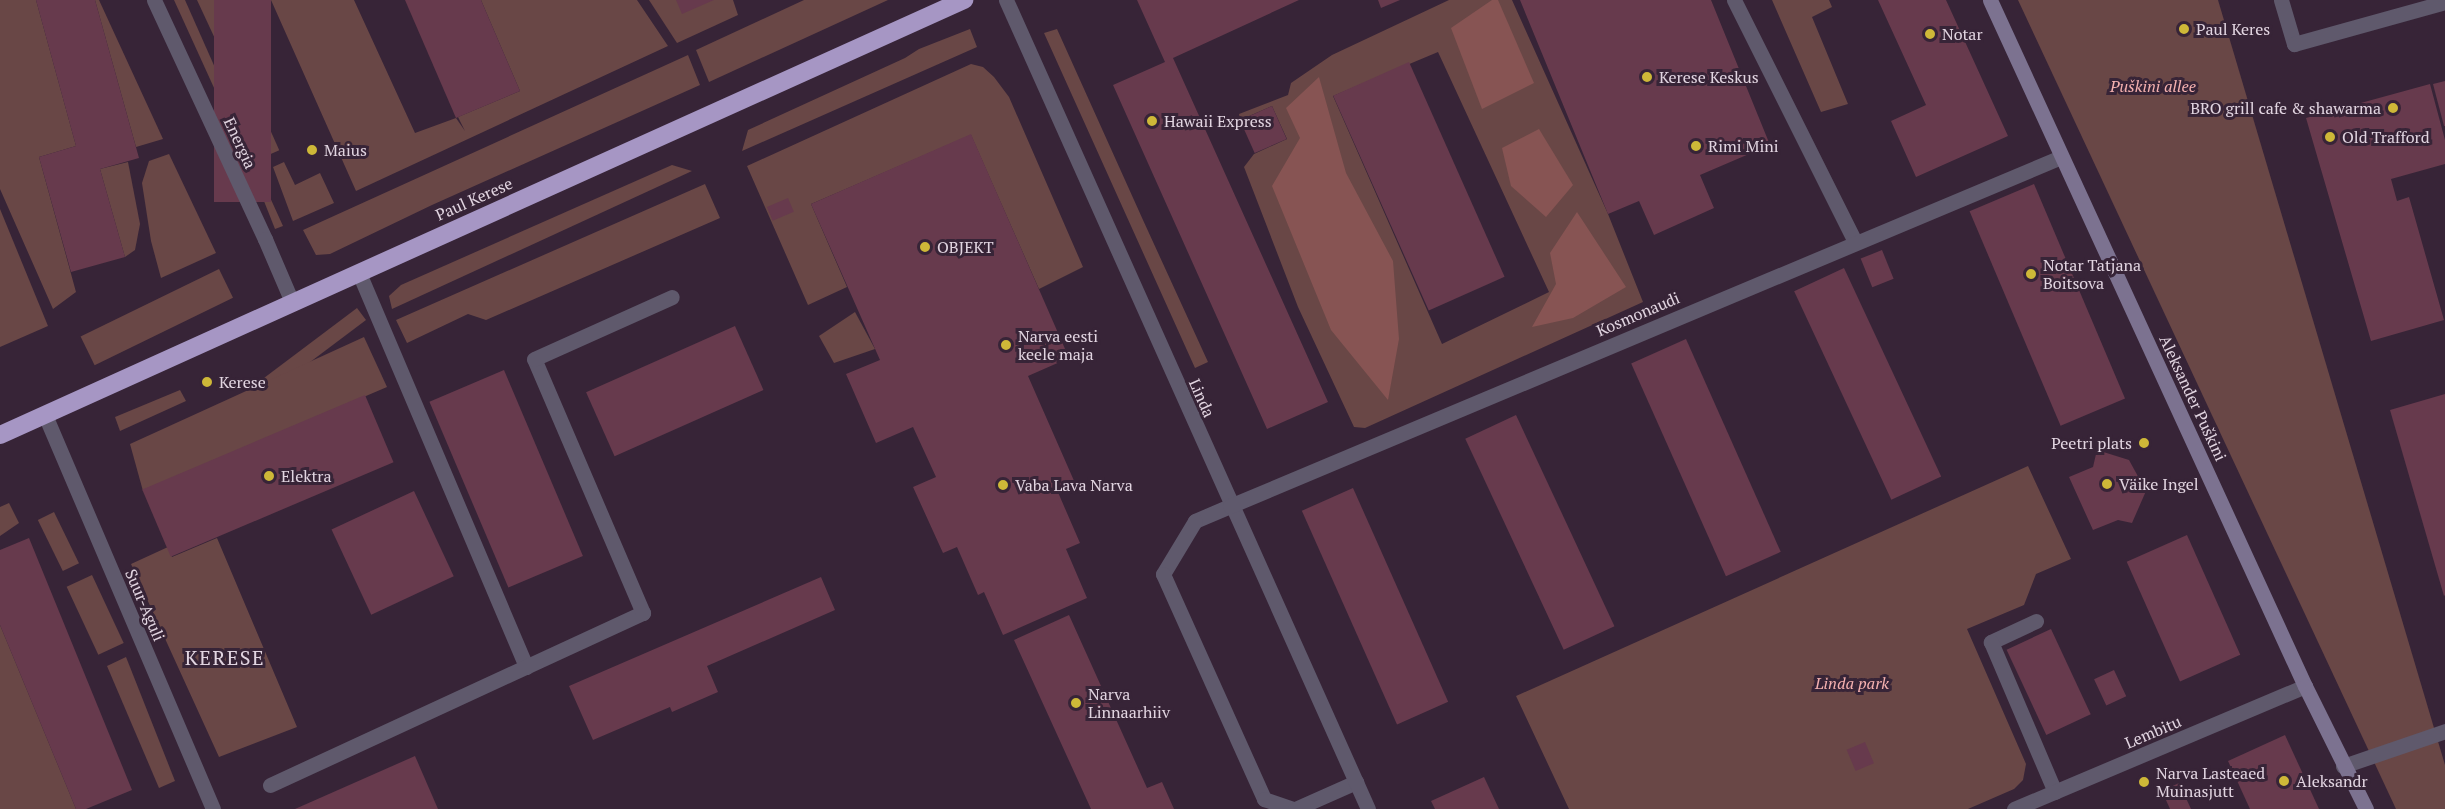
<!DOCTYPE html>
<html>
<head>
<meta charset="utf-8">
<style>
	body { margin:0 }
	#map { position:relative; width:2445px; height:809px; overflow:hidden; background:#372437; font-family:"PT Serif",serif }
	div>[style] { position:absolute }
	.green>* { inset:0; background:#694746; transform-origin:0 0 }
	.forest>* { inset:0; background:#875453 }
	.building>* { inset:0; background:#673a4d; transform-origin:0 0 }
	.lane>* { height:15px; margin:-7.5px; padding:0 7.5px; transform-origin:7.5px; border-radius:7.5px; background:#5f596c }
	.street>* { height:15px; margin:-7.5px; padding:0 7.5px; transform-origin:7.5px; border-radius:7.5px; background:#5f596c }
	.secondary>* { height:15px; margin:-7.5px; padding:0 7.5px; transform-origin:7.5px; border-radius:7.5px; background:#7c7290 }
	.highway>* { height:18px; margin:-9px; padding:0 9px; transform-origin:9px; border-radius:9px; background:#a696c4 }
	.dots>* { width:16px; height:16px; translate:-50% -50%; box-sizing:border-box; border:3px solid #372437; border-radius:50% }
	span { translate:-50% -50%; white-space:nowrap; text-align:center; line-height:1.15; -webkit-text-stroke:6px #372437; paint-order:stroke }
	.poi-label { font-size:16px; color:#e2d5e1 }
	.left { translate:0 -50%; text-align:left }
	.right { translate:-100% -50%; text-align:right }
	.park-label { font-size:16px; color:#f5b1b0; font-style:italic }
	.street-label { font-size:16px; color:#e2d5e1 }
	.quarter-label { font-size:20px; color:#e2d5e1; letter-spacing:1.5px }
</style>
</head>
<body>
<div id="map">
	<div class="green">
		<i style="clip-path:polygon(0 0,36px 0,76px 146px,39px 157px,76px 292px,53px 309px,0 189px)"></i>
		<i style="clip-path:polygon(95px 0,99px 0,163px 139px,136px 147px)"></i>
		<i style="clip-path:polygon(174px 0,185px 0,236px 115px,225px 112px)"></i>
		<i style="clip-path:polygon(197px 0,214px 0,248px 80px,237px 86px)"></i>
		<i style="clip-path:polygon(271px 0,354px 0,415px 133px,456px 118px,465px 131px,458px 117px,520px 91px,481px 0,637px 0,668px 46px,356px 191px)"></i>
		<i style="clip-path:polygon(649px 0,733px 0,738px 15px,677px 43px)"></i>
		<i style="clip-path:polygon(804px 0,888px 0,709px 82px,696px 50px)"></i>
		<i style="clip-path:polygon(evenodd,1449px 0,1512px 0,1608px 214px,1643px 302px,1365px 428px,1354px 427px,1298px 307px,1244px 167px,1254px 154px,1287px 139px,1272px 106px,1240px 120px,1239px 114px,1288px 95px,1291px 83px,1332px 55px,1449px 0,1438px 52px,1549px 292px,1442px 344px,1333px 96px,1438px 52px)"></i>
		<i style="clip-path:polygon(1772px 0,1829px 0,1832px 7px,1812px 17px,1848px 104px,1821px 112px)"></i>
		<i style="clip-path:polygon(2018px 0,2218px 0,2445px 765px,2445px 809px,2396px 809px)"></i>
		<i style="clip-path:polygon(970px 29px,977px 47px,742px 151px,748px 130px,905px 58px,919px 49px)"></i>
		<i style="clip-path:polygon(1057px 29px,1143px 220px,1208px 362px,1195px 368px,1044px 33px)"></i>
		<i style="clip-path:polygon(688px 55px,700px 85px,432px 205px,330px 254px,316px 255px,303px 230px)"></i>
		<i style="clip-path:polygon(971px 64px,983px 67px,994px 77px,1009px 97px,1083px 267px,1039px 289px,971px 135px,811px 204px,847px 287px,808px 305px,747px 166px)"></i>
		<i style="left:252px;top:89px;width:67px;height:13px;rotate:66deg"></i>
		<i style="clip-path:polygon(169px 154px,216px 253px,161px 278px,151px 241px,142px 183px,149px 161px)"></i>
		<i style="clip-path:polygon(128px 162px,140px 224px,135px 250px,125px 257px,100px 169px)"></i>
		<i style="clip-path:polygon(284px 162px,295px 185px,320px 173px,334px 203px,293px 221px,273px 167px)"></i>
		<i style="clip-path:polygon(672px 165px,692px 171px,392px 309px,389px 296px,401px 285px)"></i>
		<i style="clip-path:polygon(263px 182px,283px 226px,275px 229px,260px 191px)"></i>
		<i style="clip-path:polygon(705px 184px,720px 218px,486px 320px,468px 314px,407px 343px,396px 320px)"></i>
		<i style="clip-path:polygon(0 209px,48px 326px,0 347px)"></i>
		<i style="left:219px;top:269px;width:32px;height:154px;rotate:64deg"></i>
		<i style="left:357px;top:308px;width:15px;height:134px;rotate:53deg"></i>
		<i style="clip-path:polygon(855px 312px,875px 349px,834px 363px,819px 336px)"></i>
		<i style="clip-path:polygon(364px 337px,387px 387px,143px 491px,130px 444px)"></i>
		<i style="clip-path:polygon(180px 390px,186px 401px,120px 431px,115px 417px)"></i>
		<i style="clip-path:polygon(2028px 466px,2071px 559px,2036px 574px,2024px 605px,1967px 629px,2026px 764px,2023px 780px,2014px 789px,1968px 809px,1569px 809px,1516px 696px)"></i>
		<i style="clip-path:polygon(9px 503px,19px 523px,0 536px,0 507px)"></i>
		<i style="left:54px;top:512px;width:57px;height:18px;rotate:64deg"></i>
		<i style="clip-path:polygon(217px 538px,297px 727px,219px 757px,131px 564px,168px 547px,172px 557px)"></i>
		<i style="left:92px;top:575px;width:75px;height:28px;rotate:65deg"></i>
		<i style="clip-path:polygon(0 625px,76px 809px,0 809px)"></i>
		<i style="clip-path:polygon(126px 657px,175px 781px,159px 788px,107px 666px)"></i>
	</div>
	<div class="forest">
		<i style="clip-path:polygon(1492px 0,1498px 0,1534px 83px,1482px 109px,1451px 28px)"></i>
		<i style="clip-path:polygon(1319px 77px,1346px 173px,1393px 261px,1399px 339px,1388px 400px,1331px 330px,1272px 186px,1300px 138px,1286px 108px)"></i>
		<i style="clip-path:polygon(1539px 129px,1573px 185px,1546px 217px,1511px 186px,1502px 148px)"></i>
		<i style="clip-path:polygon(1577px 212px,1626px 287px,1573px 318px,1532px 327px,1556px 284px,1550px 253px)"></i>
	</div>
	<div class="building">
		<i style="clip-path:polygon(36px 0,95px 0,139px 158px,100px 169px,125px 257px,71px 272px,39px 157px,76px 146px)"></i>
		<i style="left:214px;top:0;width:57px;height:202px"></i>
		<i style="clip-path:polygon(405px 0,481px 0,520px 91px,456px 118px)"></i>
		<i style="clip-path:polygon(676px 0,714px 0,682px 14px)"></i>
		<i style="clip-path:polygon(1137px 0,1299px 0,1173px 58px,1328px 402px,1267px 429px,1113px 85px,1165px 62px)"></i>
		<i style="clip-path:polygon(1378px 0,1400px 0,1381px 8px)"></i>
		<i style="clip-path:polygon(1520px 0,1711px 0,1770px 145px,1700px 175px,1714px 208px,1654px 235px,1639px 201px,1608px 214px)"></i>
		<i style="clip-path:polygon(1878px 0,1946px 0,2008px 136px,1916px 177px,1891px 121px,1926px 105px)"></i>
		<i style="left:1409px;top:62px;width:235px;height:83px;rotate:66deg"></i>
		<i style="clip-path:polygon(2445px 81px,2445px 126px,2444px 126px,2433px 84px)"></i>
		<i style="clip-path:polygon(2430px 84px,2445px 140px,2445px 164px,2391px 179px,2397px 201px,2409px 197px,2444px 320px,2371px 341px,2306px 118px)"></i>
		<i style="left:1272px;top:106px;width:36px;height:35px;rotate:66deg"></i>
		<i style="clip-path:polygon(971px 134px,1069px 358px,1028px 376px,1075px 483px,1057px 490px,1080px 543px,1066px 549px,1087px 598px,1003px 635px,984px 592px,978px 595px,957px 547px,943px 553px,913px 487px,936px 477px,913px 427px,876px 443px,846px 374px,880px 360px,811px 204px)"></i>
		<i style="left:2034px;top:184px;width:233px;height:70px;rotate:67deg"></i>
		<i style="left:788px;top:198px;width:15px;height:23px;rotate:67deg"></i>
		<i style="left:1882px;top:250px;width:31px;height:23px;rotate:68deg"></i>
		<i style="left:1844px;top:268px;width:230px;height:55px;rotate:65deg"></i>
		<i style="left:735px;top:326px;width:70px;height:163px;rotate:66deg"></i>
		<i style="left:1686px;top:339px;width:233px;height:60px;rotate:66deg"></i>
		<i style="left:504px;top:370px;width:202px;height:81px;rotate:67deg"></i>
		<i style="clip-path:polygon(2445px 394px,2445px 595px,2444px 596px,2390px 410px)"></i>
		<i style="left:365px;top:395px;width:73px;height:242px;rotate:67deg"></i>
		<i style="left:1516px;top:415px;width:233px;height:56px;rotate:65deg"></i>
		<i style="clip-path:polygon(2097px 450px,2129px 460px,2146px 491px,2132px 523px,2118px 520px,2093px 530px,2069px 477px,2093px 467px)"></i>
		<i style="left:1353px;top:488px;width:234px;height:56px;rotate:66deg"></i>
		<i style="left:414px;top:491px;width:94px;height:91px;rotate:65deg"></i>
		<i style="left:2187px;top:535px;width:131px;height:66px;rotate:66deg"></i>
		<i style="clip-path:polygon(29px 538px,132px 790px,86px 809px,76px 809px,0 625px,0 550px)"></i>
		<i style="clip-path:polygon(821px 577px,835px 610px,707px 666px,718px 692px,672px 712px,670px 707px,593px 740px,569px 686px)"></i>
		<i style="clip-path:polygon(1069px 615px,1147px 788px,1162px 782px,1174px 809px,1091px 809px,1014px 640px)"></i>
		<i style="left:2051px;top:629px;width:94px;height:49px;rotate:65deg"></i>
		<i style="left:2114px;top:670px;width:29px;height:22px;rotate:65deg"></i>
		<i style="clip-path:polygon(2285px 735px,2319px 809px,2250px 809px,2228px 761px)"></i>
		<i style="left:1865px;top:742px;width:23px;height:20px;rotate:67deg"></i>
		<i style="clip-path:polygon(415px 756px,438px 809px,295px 809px)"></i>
		<i style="clip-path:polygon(1484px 777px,1499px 809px,1435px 809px,1431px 801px)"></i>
		<i style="clip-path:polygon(2179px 783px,2191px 809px,2170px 809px,2162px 791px)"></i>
	</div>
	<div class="lane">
		<i style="left:1734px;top:0;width:271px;rotate:63.4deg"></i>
		<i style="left:2281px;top:0;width:46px;rotate:73.5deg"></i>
		<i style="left:2294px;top:44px;width:157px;rotate:-15.5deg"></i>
		<i style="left:359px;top:273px;width:428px;rotate:67deg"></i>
		<i style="left:1230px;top:506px;width:38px;rotate:157deg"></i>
		<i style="left:1195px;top:521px;width:62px;rotate:121.1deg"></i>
		<i style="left:1163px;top:574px;width:247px;rotate:65.8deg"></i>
		<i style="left:1264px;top:799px;width:31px;rotate:19deg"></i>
		<i style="left:2036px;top:621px;width:50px;rotate:155deg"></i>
		<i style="left:1991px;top:642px;width:163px;rotate:66.9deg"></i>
		<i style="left:2343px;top:766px;width:108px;rotate:-18.9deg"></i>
		<i style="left:270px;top:785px;width:411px;rotate:-24.8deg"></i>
		<i style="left:643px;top:613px;width:276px;rotate:-113.2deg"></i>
		<i style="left:534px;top:359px;width:151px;rotate:-24.2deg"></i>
		<i style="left:1295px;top:809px;width:67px;rotate:-23.9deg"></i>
	</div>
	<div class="street">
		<i style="left:154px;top:0;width:264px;rotate:65.1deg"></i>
		<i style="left:265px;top:239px;width:69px;rotate:66.8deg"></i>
		<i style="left:1006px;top:0;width:886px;rotate:65.89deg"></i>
		<i style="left:45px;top:415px;width:428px;rotate:66.9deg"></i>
		<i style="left:1230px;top:506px;width:901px;rotate:-22.78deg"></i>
		<i style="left:2014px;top:809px;width:316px;rotate:-22.9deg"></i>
	</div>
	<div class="secondary">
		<i style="left:1990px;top:0;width:755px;rotate:65.34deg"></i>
		<i style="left:2305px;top:686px;width:137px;rotate:63.6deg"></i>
	</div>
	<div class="highway">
		<i style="left:0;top:435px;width:1058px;rotate:-24.29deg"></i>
	</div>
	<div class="dots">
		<i style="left:2184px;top:29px;background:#ceb838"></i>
		<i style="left:1930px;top:34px;background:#ceb838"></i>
		<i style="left:1647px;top:77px;background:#ceb838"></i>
		<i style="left:2393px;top:108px;background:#ceb838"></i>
		<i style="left:1152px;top:121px;background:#ceb838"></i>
		<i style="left:2330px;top:137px;background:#ceb838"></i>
		<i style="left:1696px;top:146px;background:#ceb838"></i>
		<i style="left:312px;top:150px;background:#ceb838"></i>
		<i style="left:925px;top:247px;background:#ceb838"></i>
		<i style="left:2031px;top:274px;background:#ceb838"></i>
		<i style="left:1006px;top:345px;background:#ceb838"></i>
		<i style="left:207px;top:382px;background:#ceb838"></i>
		<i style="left:2144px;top:443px;background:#ceb838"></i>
		<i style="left:269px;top:476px;background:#ceb838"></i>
		<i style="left:2107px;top:484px;background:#ceb838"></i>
		<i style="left:1003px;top:485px;background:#ceb838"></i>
		<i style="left:1076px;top:703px;background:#ceb838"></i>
		<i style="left:2284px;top:781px;background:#ceb838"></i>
		<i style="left:2144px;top:782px;background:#ceb838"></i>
	</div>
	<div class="poi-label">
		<span class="left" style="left:2196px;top:29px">Paul Keres</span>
		<span class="left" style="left:1942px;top:34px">Notar</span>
		<span class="left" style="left:1659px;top:77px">Kerese Keskus</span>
		<span class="right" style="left:2381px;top:108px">BRO grill cafe &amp; shawarma</span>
		<span class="left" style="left:1164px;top:121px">Hawaii Express</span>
		<span class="left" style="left:2342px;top:137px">Old Trafford</span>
		<span class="left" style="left:1708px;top:146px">Rimi Mini</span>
		<span class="left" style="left:324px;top:150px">Maius</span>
		<span class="left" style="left:937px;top:247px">OBJEKT</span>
		<span class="left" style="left:2043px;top:274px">Notar Tatjana<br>Boitsova</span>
		<span class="left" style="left:1018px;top:345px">Narva eesti<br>keele maja</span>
		<span class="left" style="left:219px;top:382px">Kerese</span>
		<span class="right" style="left:2132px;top:443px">Peetri plats</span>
		<span class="left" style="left:281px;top:476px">Elektra</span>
		<span class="left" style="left:2119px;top:484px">Väike Ingel</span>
		<span class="left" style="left:1015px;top:485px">Vaba Lava Narva</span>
		<span class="left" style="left:1088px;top:703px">Narva<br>Linnaarhiiv</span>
		<span class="left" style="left:2156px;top:782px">Narva Lasteaed<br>Muinasjutt</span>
		<span class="left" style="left:2296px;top:781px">Aleksandr</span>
	</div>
	<div class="park-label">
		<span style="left:2153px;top:86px">Puškini allee</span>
		<span style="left:1852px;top:683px">Linda park</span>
	</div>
	<div class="street-label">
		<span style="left:240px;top:143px;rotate:65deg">Energia</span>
		<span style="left:474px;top:199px;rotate:-24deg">Paul Kerese</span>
		<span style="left:1638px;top:314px;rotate:-23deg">Kosmonaudi</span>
		<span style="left:1202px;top:398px;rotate:66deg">Linda</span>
		<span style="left:2193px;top:398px;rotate:65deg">Aleksander Puškini</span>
		<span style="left:145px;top:605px;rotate:67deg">Suur-Aguli</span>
		<span style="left:2153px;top:732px;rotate:-23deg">Lembitu</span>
	</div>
	<div class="quarter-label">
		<span style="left:225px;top:657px">KERESE</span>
	</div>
</div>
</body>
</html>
